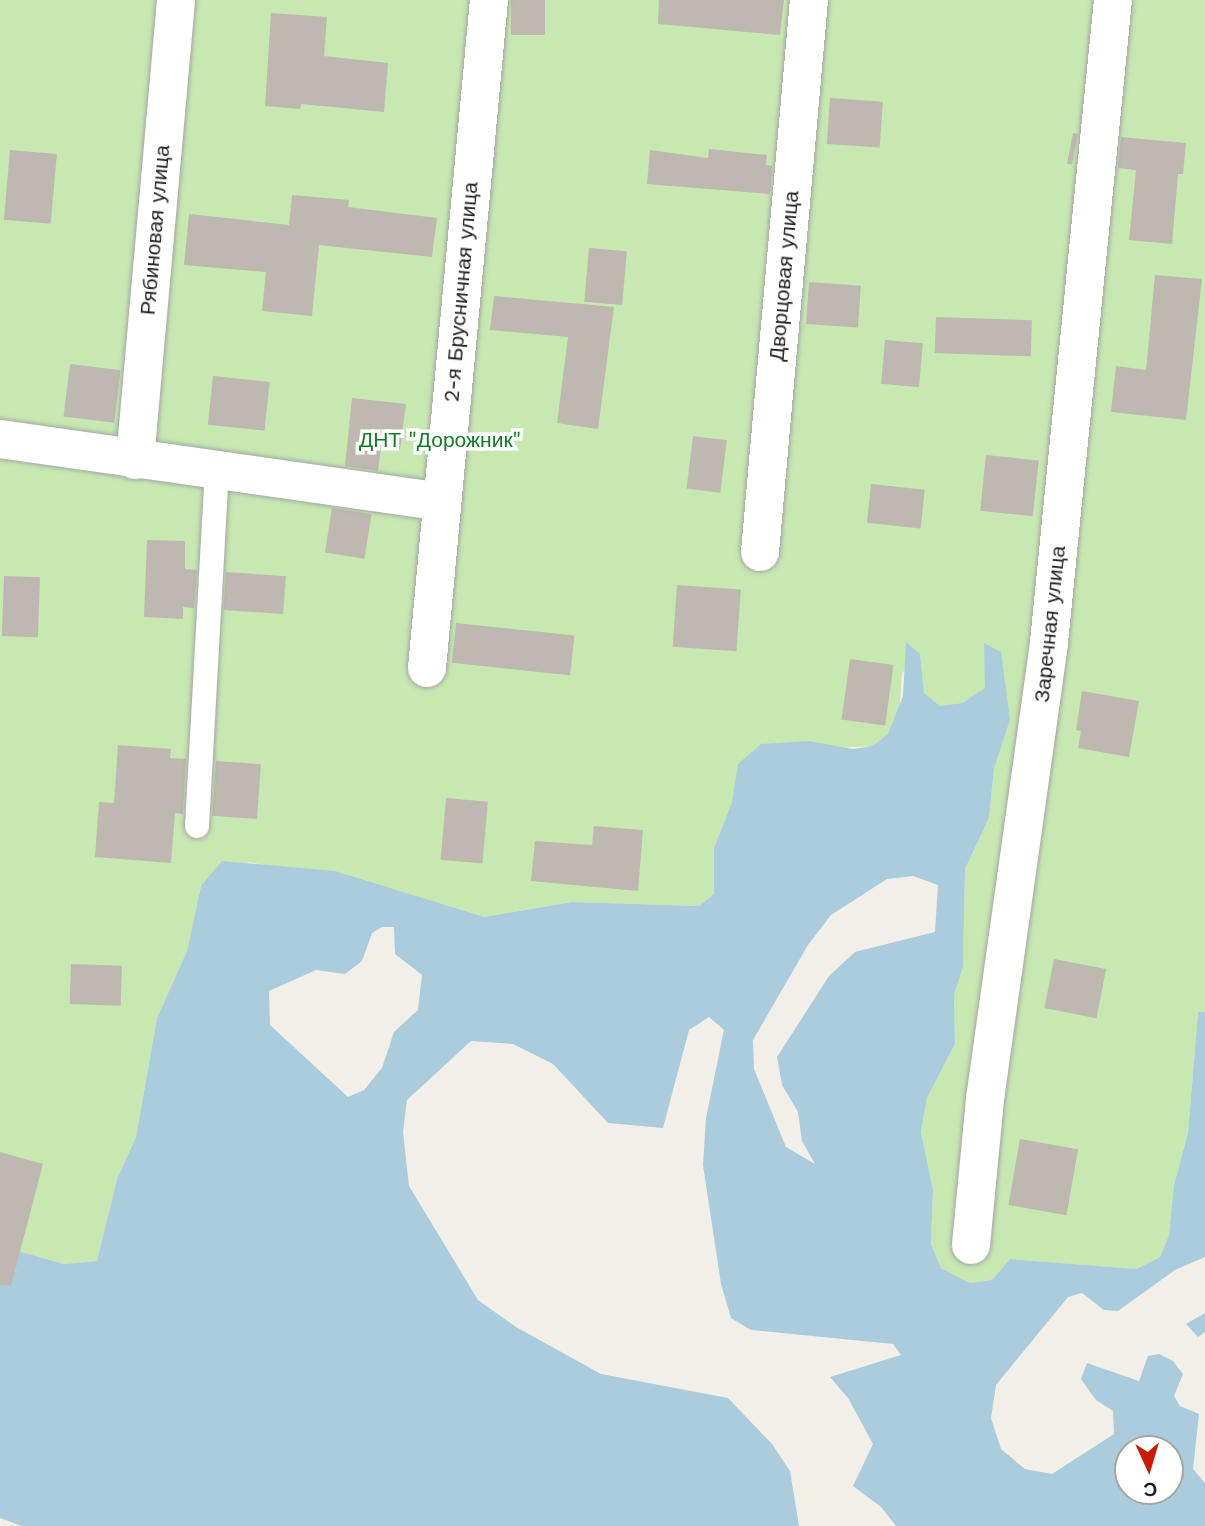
<!DOCTYPE html>
<html>
<head>
<meta charset="utf-8">
<style>
	body { margin:0 }
	#map { position:relative; width:1205px; height:1526px; overflow:hidden; background:#f1efe8; font-family:"Work Sans",sans-serif }
	div>[style] { position:absolute }
	.grass>* { inset:0; background:#c7e8b1 }
	.water>* { inset:0; background:#abccdc }
	.building>* { inset:0; background:#beb8b1; transform-origin:0 0 }
	.roads { filter:drop-shadow(0 0 2px #a5a5a5) drop-shadow(0 0 2px #a5a5a5) }
	.lane>* { height:24px; margin:-12px; padding:0 12px; transform-origin:12px; border-radius:12px; background:#fff }
	.street>* { height:38px; margin:-19px; padding:0 19px; transform-origin:19px; border-radius:19px; background:#fff }
	span { translate:-50% -50%; white-space:nowrap; text-align:center; line-height:1.15; -webkit-text-stroke:7px #fff; paint-order:stroke }
	.street-label { font-size:21px; color:#212121 }
	.park-label { font-size:21px; color:#107e24 }
	.north { position:absolute; left:1114px; top:1435px; width:70px; height:70px; box-sizing:border-box; background:#fff; border:2px solid #a6a6a6; border-radius:50%; rotate:176deg; font-size:19px; font-weight:700; line-height:28px; text-align:center; color:#212121 }
	.north::after { content:''; display:block; margin:auto; width:24px; height:32px; background:#ca1b08; clip-path:polygon(50% 0,100% 100%,50% 72%,0 100%) }
</style>
</head>
<body>
<div id="map">
	<div class="grass">
		<i style="clip-path:polygon(0 0,1205px 0,1205px 1012px,1198px 1012px,1188px 1133px,1174px 1185px,1169px 1235px,1160px 1257px,1136px 1269px,1010px 1259px,992px 1280px,970px 1283px,941px 1268px,931px 1244px,933px 1190px,921px 1132px,927px 1098px,955px 1044px,954px 995px,963px 967px,965px 869px,989px 818px,994px 769px,1010px 719px,985px 688px,962px 703px,940px 706px,924px 693px,920px 654px,902px 673px,899px 715px,888px 734px,872px 746px,836px 748px,809px 741px,739px 764px,732px 802px,714px 848px,714px 894px,699px 906px,572px 902px,484px 917px,403px 894px,249px 862px,201px 886px,187px 951px,157px 1018px,136px 1137px,117px 1179px,97px 1261px,64px 1264px,0 1246px)"></i>
	</div>
	<div class="water">
		<i style="clip-path:polygon(evenodd,906px 642px,920px 654px,924px 693px,940px 706px,962px 703px,985px 688px,984px 643px,1001px 652px,1010px 720px,994px 769px,989px 818px,965px 869px,963px 967px,954px 995px,955px 1044px,927px 1098px,921px 1132px,933px 1190px,931px 1244px,941px 1268px,970px 1283px,992px 1280px,1010px 1259px,1136px 1269px,1160px 1257px,1169px 1235px,1174px 1185px,1188px 1133px,1198px 1012px,1205px 1012px,1205px 1257px,1175px 1270px,1118px 1311px,1104px 1310px,1082px 1293px,1068px 1297px,996px 1385px,991px 1418px,1001px 1449px,1025px 1469px,1052px 1474px,1114px 1434px,1113px 1411px,1096px 1400px,1081px 1379px,1087px 1363px,1139px 1381px,1148px 1356px,1159px 1354px,1173px 1361px,1183px 1374px,1174px 1396px,1180px 1406px,1199px 1414px,1193px 1469px,1205px 1483px,1205px 1526px,896px 1526px,881px 1507px,853px 1486px,873px 1444px,848px 1398px,830px 1377px,901px 1355px,893px 1344px,751px 1330px,731px 1318px,721px 1284px,703px 1165px,706px 1118px,724px 1030px,709px 1017px,689px 1030px,663px 1128px,608px 1123px,553px 1064px,513px 1044px,471px 1041px,407px 1100px,403px 1132px,409px 1186px,478px 1300px,516px 1327px,601px 1374px,728px 1398px,772px 1444px,790px 1471px,799px 1526px,22px 1526px,0 1518px,0 1246px,64px 1264px,97px 1261px,117px 1179px,136px 1137px,157px 1018px,187px 951px,201px 886px,222px 861px,335px 871px,484px 917px,572px 902px,699px 906px,714px 894px,714px 848px,732px 802px,738px 764px,761px 744px,809px 741px,853px 749px,872px 746px,888px 734px,903px 696px,906px 642px,913px 876px,938px 885px,935px 932px,855px 952px,829px 976px,777px 1057px,782px 1085px,798px 1112px,802px 1141px,815px 1164px,786px 1147px,754px 1069px,753px 1040px,808px 945px,831px 915px,887px 879px,913px 876px,906px 642px,382px 927px,394px 927px,395px 954px,422px 975px,418px 1010px,394px 1032px,382px 1068px,364px 1090px,348px 1097px,270px 1025px,269px 991px,316px 970px,345px 974px,362px 961px,372px 933px,382px 927px,906px 642px,1128px 1449px,1170px 1449px,1170px 1491px,1128px 1491px,1128px 1449px)"></i>
		<i style="clip-path:polygon(1205px 1313px,1205px 1332px,1198px 1337px,1186px 1324px)"></i>
	</div>
	<div class="building">
		<i style="left:511px;top:0;width:34px;height:35px"></i>
		<i style="clip-path:polygon(659px 0,784px 0,780px 35px,658px 24px)"></i>
		<i style="clip-path:polygon(271px 13px,327px 17px,324px 56px,388px 63px,384px 112px,301px 104px,300px 109px,265px 106px)"></i>
		<i style="left:830px;top:98px;width:53px;height:46px;rotate:4deg"></i>
		<i style="left:1073px;top:133px;width:5px;height:31px;rotate:11deg"></i>
		<i style="clip-path:polygon(1121px 137px,1186px 143px,1183px 174px,1178px 174px,1172px 244px,1129px 240px,1136px 170px,1118px 168px)"></i>
		<i style="clip-path:polygon(709px 149px,767px 155px,766px 165px,772px 166px,770px 194px,647px 184px,650px 150px,708px 158px)"></i>
		<i style="left:10px;top:150px;width:47px;height:70px;rotate:5deg"></i>
		<i style="clip-path:polygon(292px 195px,349px 200px,348px 207px,437px 218px,432px 257px,319px 245px,312px 316px,262px 311px,266px 272px,184px 265px,189px 214px,289px 225px)"></i>
		<i style="left:589px;top:248px;width:38px;height:54px;rotate:5deg"></i>
		<i style="clip-path:polygon(1155px 275px,1202px 279px,1186px 420px,1111px 412px,1116px 366px,1146px 370px)"></i>
		<i style="left:809px;top:282px;width:52px;height:42px;rotate:4deg"></i>
		<i style="clip-path:polygon(494px 296px,614px 307px,598px 429px,557px 423px,568px 337px,490px 330px)"></i>
		<i style="left:936px;top:317px;width:96px;height:36px;rotate:2deg"></i>
		<i style="left:885px;top:340px;width:38px;height:44px;rotate:5deg"></i>
		<i style="left:70px;top:364px;width:51px;height:53px;rotate:7deg"></i>
		<i style="left:213px;top:376px;width:57px;height:49px;rotate:6deg"></i>
		<i style="clip-path:polygon(352px 398px,406px 404px,400px 450px,381px 448px,378px 471px,345px 466px)"></i>
		<i style="left:693px;top:436px;width:34px;height:53px;rotate:7deg"></i>
		<i style="left:986px;top:455px;width:53px;height:56px;rotate:6deg"></i>
		<i style="left:871px;top:484px;width:54px;height:39px;rotate:6deg"></i>
		<i style="left:332px;top:508px;width:40px;height:45px;rotate:9deg"></i>
		<i style="clip-path:polygon(147px 540px,185px 541px,185px 569px,197px 570px,194px 608px,183px 607px,183px 619px,144px 617px)"></i>
		<i style="left:226px;top:572px;width:60px;height:38px;rotate:4deg"></i>
		<i style="left:4px;top:576px;width:36px;height:60px;rotate:2deg"></i>
		<i style="left:677px;top:585px;width:64px;height:62px;rotate:4deg"></i>
		<i style="left:456px;top:623px;width:119px;height:40px;rotate:6deg"></i>
		<i style="left:850px;top:659px;width:44px;height:61px;rotate:8deg"></i>
		<i style="clip-path:polygon(1082px 691px,1139px 701px,1129px 757px,1078px 748px,1081px 731px,1076px 730px)"></i>
		<i style="clip-path:polygon(118px 745px,171px 749px,170px 758px,186px 759px,183px 814px,175px 813px,171px 863px,95px 857px,99px 802px,114px 803px)"></i>
		<i style="left:216px;top:761px;width:45px;height:55px;rotate:4deg"></i>
		<i style="left:446px;top:798px;width:42px;height:62px;rotate:5deg"></i>
		<i style="clip-path:polygon(594px 826px,643px 830px,638px 891px,531px 881px,535px 841px,592px 845px)"></i>
		<i style="left:1054px;top:959px;width:53px;height:50px;rotate:11deg"></i>
		<i style="left:71px;top:964px;width:51px;height:40px;rotate:2deg"></i>
		<i style="left:1020px;top:1139px;width:59px;height:67px;rotate:10deg"></i>
		<i style="clip-path:polygon(0 1152px,43px 1164px,11px 1286px,0 1285px)"></i>
	</div>
	<div class="roads">
		<div class="lane">
			<i style="left:197px;top:826px;width:355px;rotate:-86.8deg"></i>
		</div>
		<div class="street">
			<i style="left:0;top:439px;width:446px;rotate:8.1deg"></i>
			<i style="left:135px;top:460px;width:462px;rotate:-84.9deg"></i>
			<i style="left:760px;top:552px;width:554px;rotate:-84.93deg"></i>
			<i style="left:427px;top:668px;width:671px;rotate:-84.7deg"></i>
			<i style="left:971px;top:1245px;width:147px;rotate:-84.5deg"></i>
			<i style="left:985px;top:1099px;width:461px;rotate:-82deg"></i>
			<i style="left:1049px;top:642px;width:645px;rotate:-84.31deg"></i>
		</div>
	</div>
	<div class="street-label">
		<span style="left:155px;top:230px;rotate:-85deg">Рябиновая улица</span>
		<span style="left:784px;top:276px;rotate:-85deg">Дворцовая улица</span>
		<span style="left:461px;top:292px;rotate:-85deg">2-я Брусничная улица</span>
		<span style="left:1050px;top:624px;rotate:-84deg">Заречная улица</span>
	</div>
	<div class="park-label">
		<span style="left:440px;top:440px">ДНТ "Дорожник"</span>
	</div>
	<div class="north">С</div>
</div>
</body>
</html>
